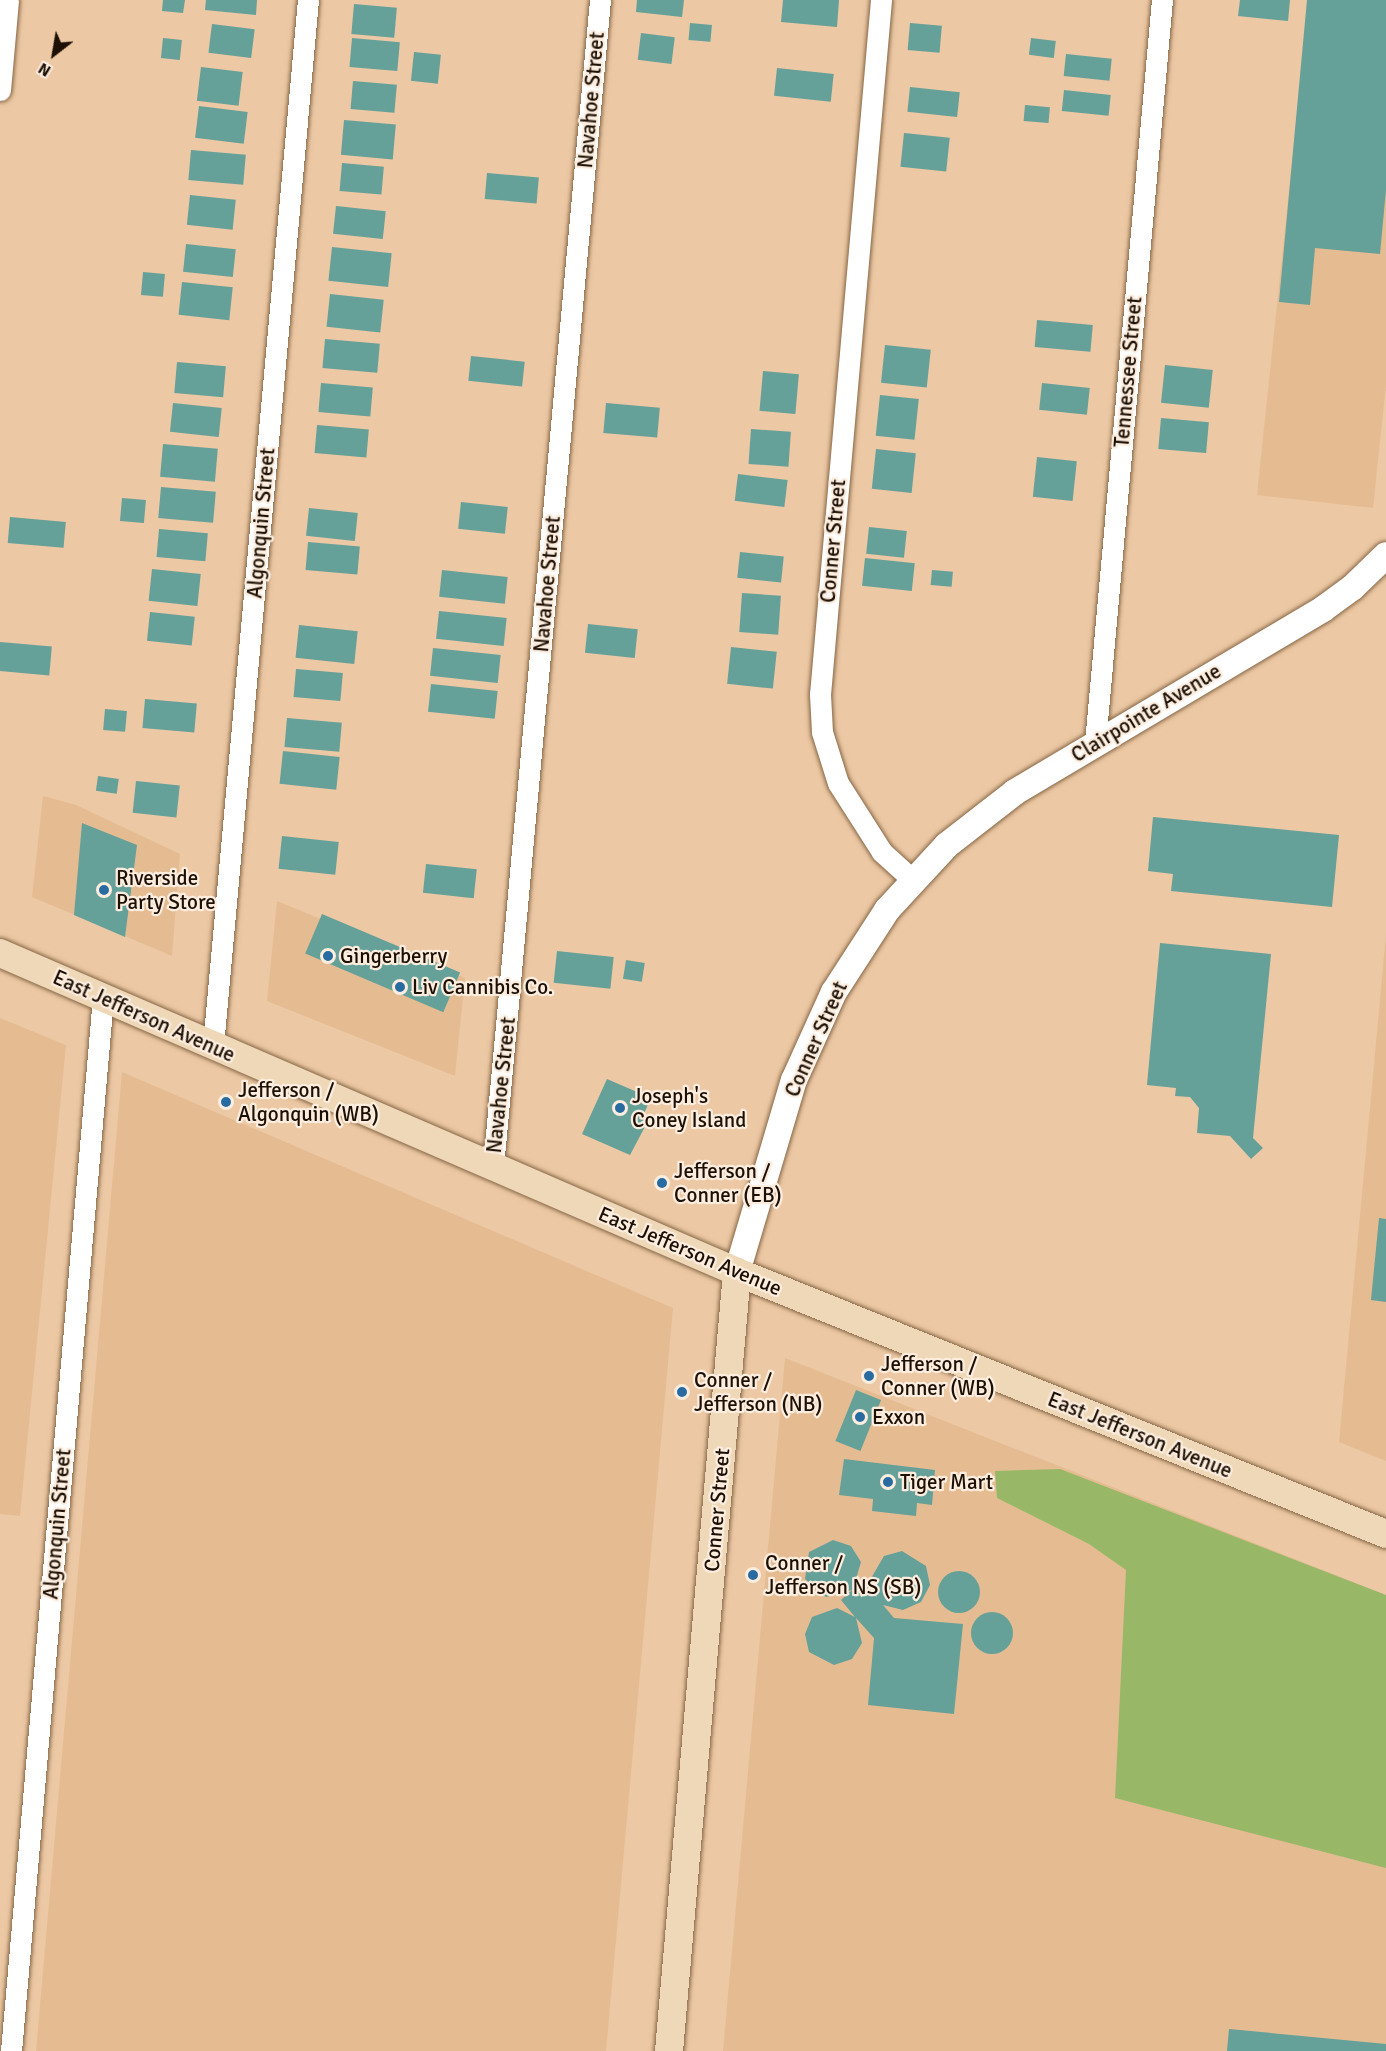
<!DOCTYPE html>
<html>
<head>
<meta charset="utf-8">
<style>
	body { margin:0 }
	#map { position:relative; width:1386px; height:2051px; overflow:hidden; background:#ecc8a4; font-family:Signika,sans-serif }
	div>[style] { position:absolute }
	.built>* { inset:0; background:#e5bc92 }
	.green>* { inset:0; background:#98b868 }
	.building>* { inset:0; background:#65a099; transform-origin:0 0 }
	.round { border-radius:50% }
	.roads { filter:drop-shadow(0 0 2px #866645) drop-shadow(0 0 2px #866645) }
	.minor>* { height:21px; margin:-10.5px; padding:0 10.5px; transform-origin:10.5px; border-radius:10.5px; background:#fff }
	.tertiary>* { height:26px; margin:-13px; padding:0 13px; transform-origin:13px; border-radius:13px; background:#fff }
	.secondary>* { height:28px; margin:-14px; padding:0 14px; transform-origin:14px; border-radius:14px; background:#eed8b8 }
	.dots>* { width:16px; height:16px; translate:-50% -50%; box-sizing:border-box; border:3px solid #fceddf; border-radius:50% }
	span { translate:-50% -50%; white-space:nowrap; text-align:center; line-height:1.15; -webkit-text-stroke:4.5px #fceddf; paint-order:stroke }
	.street-label { font-size:21px; color:#1c1004 }
	.poi-label { font-size:21px; color:#1c1004 }
	.left { translate:0 -50%; text-align:left }
	.north { position:absolute; left:24px; top:24px; width:60px; height:60px; -webkit-text-stroke:4px #fceddf; paint-order:stroke; rotate:211deg; font-size:16px; font-weight:700; line-height:24px; text-align:center; color:#1c1004 }
	.north::after { content:''; display:block; margin:auto; width:21px; height:27px; background:#1c1004; clip-path:polygon(50% 0,100% 100%,50% 72%,0 100%) }
</style>
</head>
<body>
<div id="map">
	<div class="built">
		<i style="clip-path:polygon(1309px 0,1386px 0,1386px 385px,1373px 508px,1257px 495px)"></i>
		<i style="clip-path:polygon(43px 796px,76px 805px,180px 854px,172px 956px,32px 897px)"></i>
		<i style="clip-path:polygon(277px 901px,465px 978px,455px 1076px,267px 1001px)"></i>
		<i style="clip-path:polygon(1386px 935px,1386px 1461px,1339px 1442px)"></i>
		<i style="clip-path:polygon(0 1018px,66px 1045px,20px 1516px,0 1514px)"></i>
		<i style="clip-path:polygon(122px 1072px,673px 1308px,606px 2051px,36px 2051px)"></i>
		<i style="clip-path:polygon(785px 1358px,1386px 1595px,1386px 2051px,723px 2051px)"></i>
	</div>
	<div class="green">
		<i style="clip-path:polygon(1060px 1469px,1386px 1595px,1386px 1868px,1115px 1798px,1126px 1570px,1089px 1544px,997px 1498px,995px 1471px)"></i>
	</div>
	<div class="building">
		<i style="clip-path:polygon(163px 0,185px 0,183px 13px,162px 11px)"></i>
		<i style="clip-path:polygon(206px 0,257px 0,256px 15px,205px 10px)"></i>
		<i style="clip-path:polygon(637px 0,684px 0,682px 17px,636px 12px)"></i>
		<i style="clip-path:polygon(783px 0,839px 0,837px 27px,781px 22px)"></i>
		<i style="clip-path:polygon(1240px 0,1290px 0,1288px 21px,1238px 16px)"></i>
		<i style="clip-path:polygon(1307px 0,1386px 0,1386px 190px,1380px 254px,1315px 248px,1310px 305px,1279px 302px)"></i>
		<i style="left:354px;top:4px;width:43px;height:30px;rotate:5deg"></i>
		<i style="left:690px;top:23px;width:22px;height:17px;rotate:5deg"></i>
		<i style="left:910px;top:23px;width:32px;height:27px;rotate:5deg"></i>
		<i style="left:212px;top:24px;width:43px;height:29px;rotate:7deg"></i>
		<i style="left:641px;top:33px;width:34px;height:27px;rotate:7deg"></i>
		<i style="left:163px;top:38px;width:19px;height:20px;rotate:6deg"></i>
		<i style="left:352px;top:38px;width:48px;height:29px;rotate:5deg"></i>
		<i style="left:1031px;top:38px;width:25px;height:17px;rotate:7deg"></i>
		<i style="left:414px;top:52px;width:27px;height:29px;rotate:6deg"></i>
		<i style="left:1066px;top:54px;width:46px;height:22px;rotate:6deg"></i>
		<i style="left:201px;top:67px;width:42px;height:34px;rotate:7deg"></i>
		<i style="left:777px;top:68px;width:57px;height:28px;rotate:6deg"></i>
		<i style="left:353px;top:81px;width:44px;height:28px;rotate:5deg"></i>
		<i style="left:910px;top:87px;width:50px;height:25px;rotate:6deg"></i>
		<i style="left:1064px;top:90px;width:47px;height:21px;rotate:6deg"></i>
		<i style="left:1025px;top:105px;width:25px;height:16px;rotate:5deg"></i>
		<i style="left:199px;top:106px;width:49px;height:32px;rotate:7deg"></i>
		<i style="left:344px;top:120px;width:52px;height:35px;rotate:5deg"></i>
		<i style="left:904px;top:133px;width:46px;height:34px;rotate:6deg"></i>
		<i style="left:191px;top:150px;width:55px;height:30px;rotate:5deg"></i>
		<i style="left:342px;top:163px;width:42px;height:28px;rotate:5deg"></i>
		<i style="left:487px;top:173px;width:52px;height:26px;rotate:5deg"></i>
		<i style="left:190px;top:195px;width:46px;height:30px;rotate:6deg"></i>
		<i style="left:336px;top:206px;width:50px;height:28px;rotate:6deg"></i>
		<i style="left:186px;top:244px;width:50px;height:28px;rotate:6deg"></i>
		<i style="left:332px;top:247px;width:60px;height:34px;rotate:6deg"></i>
		<i style="left:143px;top:272px;width:22px;height:23px;rotate:5deg"></i>
		<i style="left:182px;top:282px;width:51px;height:33px;rotate:6deg"></i>
		<i style="left:330px;top:294px;width:54px;height:33px;rotate:6deg"></i>
		<i style="left:1037px;top:320px;width:56px;height:27px;rotate:5deg"></i>
		<i style="left:325px;top:339px;width:55px;height:29px;rotate:5deg"></i>
		<i style="left:885px;top:345px;width:46px;height:38px;rotate:6deg"></i>
		<i style="left:471px;top:356px;width:54px;height:25px;rotate:6deg"></i>
		<i style="left:177px;top:362px;width:49px;height:31px;rotate:5deg"></i>
		<i style="left:1165px;top:365px;width:48px;height:38px;rotate:6deg"></i>
		<i style="left:763px;top:371px;width:36px;height:40px;rotate:5deg"></i>
		<i style="left:321px;top:383px;width:52px;height:29px;rotate:5deg"></i>
		<i style="left:1042px;top:383px;width:48px;height:27px;rotate:6deg"></i>
		<i style="left:880px;top:395px;width:39px;height:41px;rotate:6deg"></i>
		<i style="left:173px;top:403px;width:49px;height:29px;rotate:6deg"></i>
		<i style="left:606px;top:403px;width:54px;height:30px;rotate:5deg"></i>
		<i style="left:1161px;top:418px;width:48px;height:31px;rotate:5deg"></i>
		<i style="left:317px;top:425px;width:52px;height:28px;rotate:5deg"></i>
		<i style="left:751px;top:429px;width:40px;height:35px;rotate:4deg"></i>
		<i style="left:163px;top:444px;width:55px;height:33px;rotate:5deg"></i>
		<i style="left:876px;top:449px;width:40px;height:40px;rotate:6deg"></i>
		<i style="left:1037px;top:457px;width:40px;height:40px;rotate:6deg"></i>
		<i style="left:738px;top:474px;width:50px;height:27px;rotate:7deg"></i>
		<i style="left:161px;top:487px;width:55px;height:31px;rotate:5deg"></i>
		<i style="left:122px;top:498px;width:24px;height:23px;rotate:5deg"></i>
		<i style="left:461px;top:502px;width:47px;height:27px;rotate:6deg"></i>
		<i style="left:309px;top:508px;width:49px;height:28px;rotate:6deg"></i>
		<i style="left:10px;top:517px;width:56px;height:26px;rotate:5deg"></i>
		<i style="left:869px;top:527px;width:38px;height:27px;rotate:6deg"></i>
		<i style="left:159px;top:529px;width:49px;height:28px;rotate:5deg"></i>
		<i style="left:308px;top:542px;width:52px;height:28px;rotate:5deg"></i>
		<i style="left:740px;top:552px;width:44px;height:26px;rotate:6deg"></i>
		<i style="left:865px;top:558px;width:50px;height:28px;rotate:6deg"></i>
		<i style="left:152px;top:569px;width:49px;height:32px;rotate:6deg"></i>
		<i style="left:442px;top:570px;width:66px;height:27px;rotate:6deg"></i>
		<i style="left:932px;top:570px;width:21px;height:15px;rotate:5deg"></i>
		<i style="left:742px;top:593px;width:39px;height:39px;rotate:4deg"></i>
		<i style="left:439px;top:611px;width:68px;height:28px;rotate:6deg"></i>
		<i style="left:150px;top:612px;width:45px;height:29px;rotate:6deg"></i>
		<i style="left:588px;top:624px;width:50px;height:29px;rotate:6deg"></i>
		<i style="left:299px;top:625px;width:59px;height:33px;rotate:6deg"></i>
		<i style="left:0;top:642px;width:52px;height:29px;rotate:5deg"></i>
		<i style="left:731px;top:647px;width:46px;height:37px;rotate:6deg"></i>
		<i style="left:433px;top:648px;width:68px;height:28px;rotate:6deg"></i>
		<i style="left:296px;top:669px;width:47px;height:28px;rotate:5deg"></i>
		<i style="left:431px;top:684px;width:67px;height:28px;rotate:6deg"></i>
		<i style="left:145px;top:699px;width:52px;height:29px;rotate:5deg"></i>
		<i style="left:105px;top:709px;width:22px;height:21px;rotate:5deg"></i>
		<i style="left:287px;top:718px;width:55px;height:29px;rotate:5deg"></i>
		<i style="left:283px;top:751px;width:57px;height:33px;rotate:6deg"></i>
		<i style="left:98px;top:776px;width:21px;height:15px;rotate:8deg"></i>
		<i style="left:136px;top:781px;width:44px;height:32px;rotate:6deg"></i>
		<i style="clip-path:polygon(1153px 817px,1339px 835px,1332px 907px,1171px 891px,1173px 874px,1148px 871px)"></i>
		<i style="clip-path:polygon(82px 823px,137px 845px,125px 937px,74px 915px)"></i>
		<i style="left:282px;top:836px;width:57px;height:33px;rotate:6deg"></i>
		<i style="left:426px;top:864px;width:51px;height:29px;rotate:6deg"></i>
		<i style="left:322px;top:914px;width:150px;height:43px;rotate:23deg"></i>
		<i style="clip-path:polygon(1160px 943px,1271px 954px,1253px 1138px,1263px 1148px,1251px 1159px,1230px 1136px,1197px 1133px,1199px 1108px,1190px 1097px,1175px 1096px,1176px 1088px,1147px 1085px)"></i>
		<i style="left:557px;top:951px;width:57px;height:32px;rotate:6deg"></i>
		<i style="left:626px;top:960px;width:19px;height:19px;rotate:9deg"></i>
		<i style="clip-path:polygon(607px 1079px,651px 1098px,642px 1118px,648px 1121px,630px 1155px,582px 1134px)"></i>
		<i style="clip-path:polygon(1379px 1218px,1386px 1219px,1386px 1302px,1371px 1300px)"></i>
		<i style="left:856px;top:1390px;width:27px;height:55px;rotate:22deg"></i>
		<i style="clip-path:polygon(844px 1459px,935px 1470px,932px 1505px,917px 1503px,916px 1516px,872px 1511px,873px 1499px,839px 1495px)"></i>
		<i style="clip-path:polygon(833px 1540px,851px 1546px,861px 1562px,853px 1589px,863px 1581px,877px 1598px,870px 1580px,884px 1556px,902px 1551px,926px 1566px,930px 1585px,921px 1602px,903px 1610px,883px 1605px,894px 1618px,963px 1624px,954px 1714px,868px 1705px,874px 1638px,856px 1618px,862px 1643px,852px 1659px,834px 1665px,809px 1652px,805px 1634px,812px 1617px,837px 1608px,855px 1617px,841px 1600px,852px 1590px,826px 1597px,805px 1579px,809px 1552px)"></i>
		<i class="round" style="left:938px;top:1571px;width:42px;height:42px"></i>
		<i class="round" style="left:971px;top:1612px;width:42px;height:42px"></i>
		<i style="clip-path:polygon(1229px 2029px,1386px 2044px,1386px 2051px,1227px 2051px)"></i>
	</div>
	<div class="roads">
		<div class="minor">
			<i style="left:881px;top:0;width:697px;rotate:95.02deg"></i>
			<i style="left:820px;top:694px;width:38px;rotate:87deg"></i>
			<i style="left:822px;top:732px;width:53px;rotate:72.6deg"></i>
			<i style="left:838px;top:783px;width:82px;rotate:57.5deg"></i>
			<i style="left:882px;top:852px;width:43px;rotate:42.2deg"></i>
			<i style="left:0;top:90px;width:90px;rotate:-84.9deg"></i>
			<i style="left:1095px;top:743px;width:746px;rotate:-84.85deg"></i>
			<i style="left:213px;top:1046px;width:1050px;rotate:-84.81deg"></i>
			<i style="left:493px;top:1167px;width:1172px;rotate:-84.76deg"></i>
			<i style="left:11px;top:2051px;width:1057px;rotate:-85.01deg"></i>
		</div>
		<div class="tertiary">
			<i style="left:737px;top:1272px;width:200px;rotate:-73.5deg"></i>
			<i style="left:794px;top:1080px;width:97px;rotate:-65.6deg"></i>
			<i style="left:834px;top:992px;width:98px;rotate:-57.1deg"></i>
			<i style="left:887px;top:910px;width:88px;rotate:-47.3deg"></i>
			<i style="left:947px;top:845px;width:86px;rotate:-37.9deg"></i>
			<i style="left:1015px;top:792px;width:358px;rotate:-30.7deg"></i>
			<i style="left:1323px;top:609px;width:36px;rotate:-36deg"></i>
			<i style="left:1352px;top:588px;width:47px;rotate:-44.1deg"></i>
		</div>
		<div class="secondary">
			<i style="left:0;top:953px;width:803px;rotate:23.4deg"></i>
			<i style="left:737px;top:1272px;width:700px;rotate:21.98deg"></i>
			<i style="left:669px;top:2051px;width:782px;rotate:-85.01deg"></i>
		</div>
	</div>
	<div class="dots">
		<i style="left:104px;top:890px;background:#286ba0"></i>
		<i style="left:328px;top:956px;background:#286ba0"></i>
		<i style="left:400px;top:987px;background:#286ba0"></i>
		<i style="left:226px;top:1102px;background:#286ba0"></i>
		<i style="left:620px;top:1108px;background:#286ba0"></i>
		<i style="left:662px;top:1183px;background:#286ba0"></i>
		<i style="left:869px;top:1376px;background:#286ba0"></i>
		<i style="left:682px;top:1392px;background:#286ba0"></i>
		<i style="left:860px;top:1417px;background:#286ba0"></i>
		<i style="left:888px;top:1482px;background:#286ba0"></i>
		<i style="left:753px;top:1575px;background:#286ba0"></i>
	</div>
	<div class="street-label">
		<span style="left:591px;top:100px;rotate:-85deg">Navahoe Street</span>
		<span style="left:1128px;top:372px;rotate:-85deg">Tennessee Street</span>
		<span style="left:261px;top:523px;rotate:-85deg">Algonquin Street</span>
		<span style="left:833px;top:541px;rotate:-85deg">Conner Street</span>
		<span style="left:547px;top:584px;rotate:-85deg">Navahoe Street</span>
		<span style="left:1146px;top:713px;rotate:-31deg">Clairpointe Avenue</span>
		<span style="left:144px;top:1016px;rotate:24deg">East Jefferson Avenue</span>
		<span style="left:816px;top:1039px;rotate:-66deg">Conner Street</span>
		<span style="left:501px;top:1085px;rotate:-84deg">Navahoe Street</span>
		<span style="left:690px;top:1251px;rotate:23deg">East Jefferson Avenue</span>
		<span style="left:1140px;top:1435px;rotate:22deg">East Jefferson Avenue</span>
		<span style="left:717px;top:1510px;rotate:-85deg">Conner Street</span>
		<span style="left:57px;top:1524px;rotate:-85deg">Algonquin Street</span>
	</div>
	<div class="poi-label">
		<span class="left" style="left:116px;top:890px">Riverside<br>Party Store</span>
		<span class="left" style="left:340px;top:956px">Gingerberry</span>
		<span class="left" style="left:412px;top:987px">Liv Cannibis Co.</span>
		<span class="left" style="left:238px;top:1102px">Jefferson /<br>Algonquin (WB)</span>
		<span class="left" style="left:632px;top:1108px">Joseph's<br>Coney Island</span>
		<span class="left" style="left:674px;top:1183px">Jefferson /<br>Conner (EB)</span>
		<span class="left" style="left:881px;top:1376px">Jefferson /<br>Conner (WB)</span>
		<span class="left" style="left:694px;top:1392px">Conner /<br>Jefferson (NB)</span>
		<span class="left" style="left:872px;top:1417px">Exxon</span>
		<span class="left" style="left:900px;top:1482px">Tiger Mart</span>
		<span class="left" style="left:765px;top:1575px">Conner /<br>Jefferson NS (SB)</span>
	</div>
	<div class="north">N</div>
</div>
</body>
</html>
